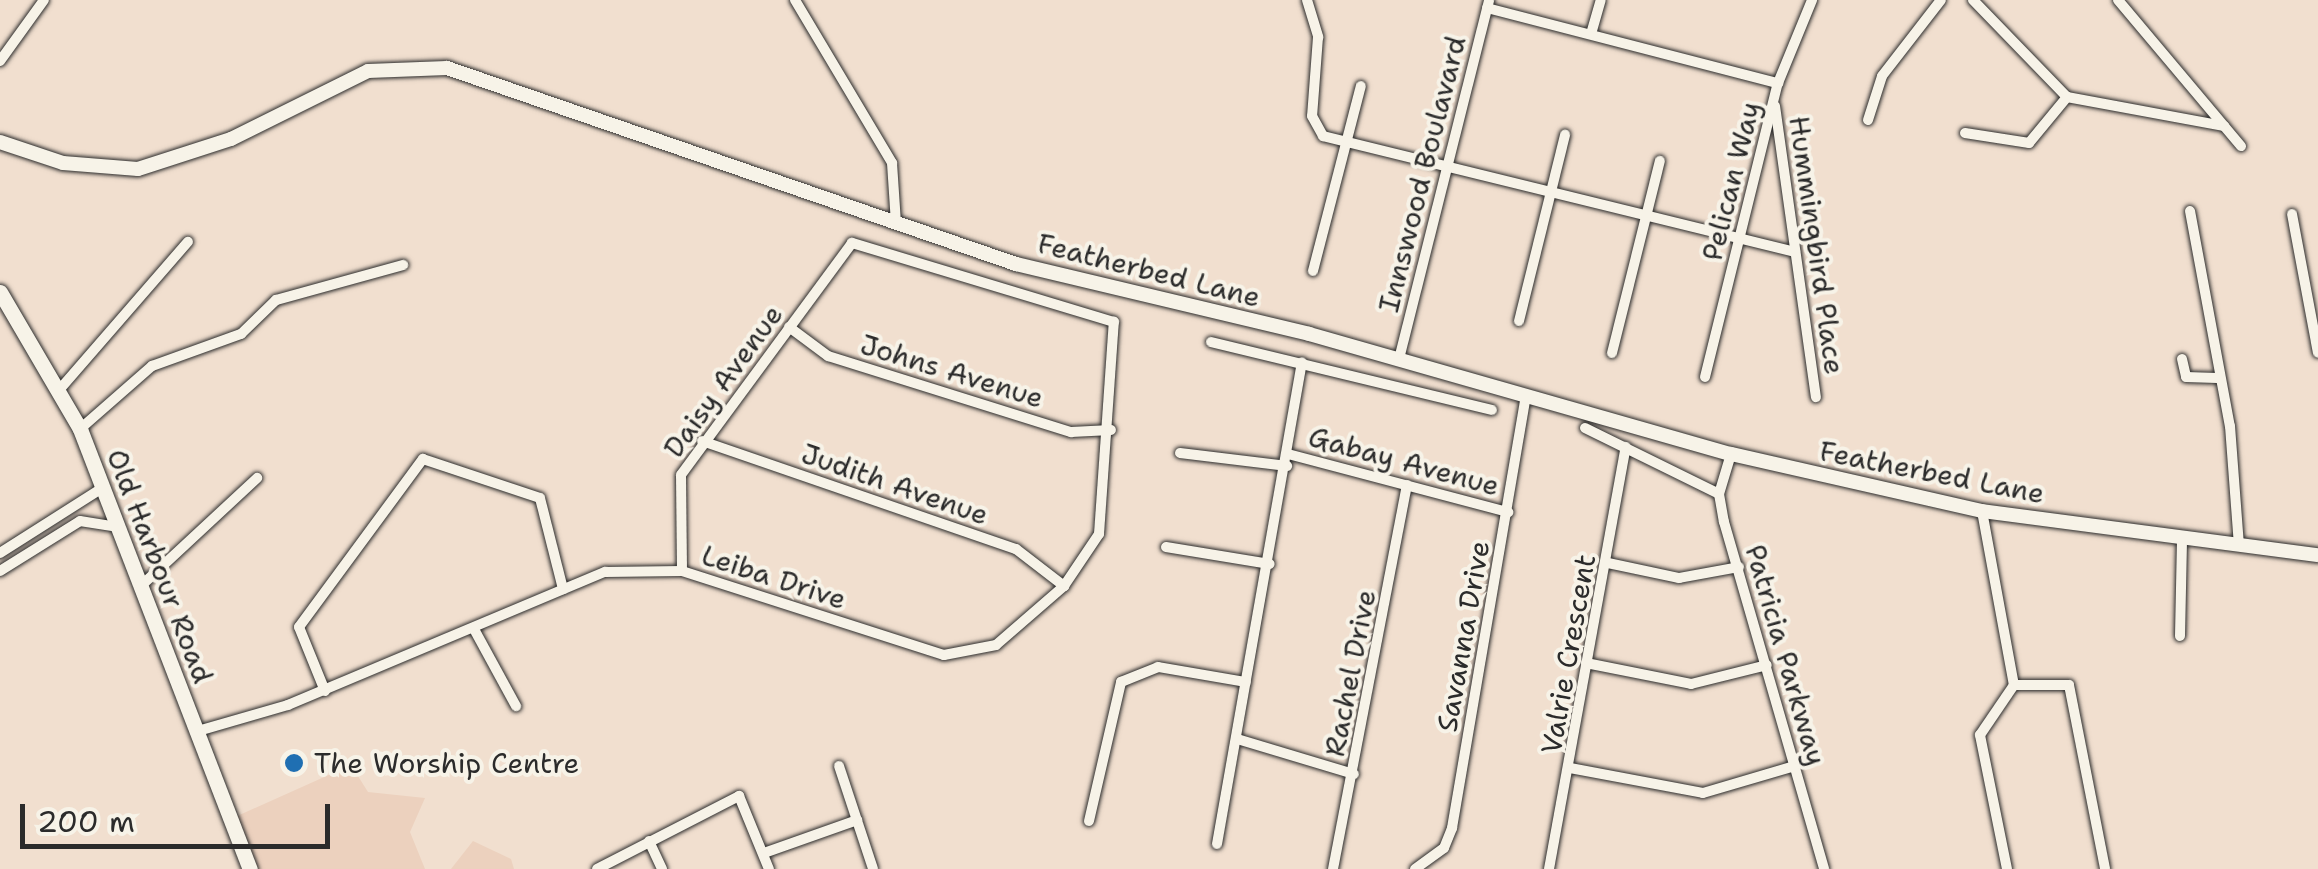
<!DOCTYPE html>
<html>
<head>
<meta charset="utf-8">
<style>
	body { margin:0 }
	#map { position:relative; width:2318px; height:869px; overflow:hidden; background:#f1dfcf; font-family:"Shantell Sans",sans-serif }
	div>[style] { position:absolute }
	.built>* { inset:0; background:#ecd1be }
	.roads { filter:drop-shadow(0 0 2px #2b2b2b) drop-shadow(0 0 2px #2b2b2b) }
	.street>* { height:10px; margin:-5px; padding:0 5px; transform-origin:5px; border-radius:5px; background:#f7f3e8 }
	.secondary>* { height:14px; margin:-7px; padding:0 7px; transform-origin:7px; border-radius:7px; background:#f7f3e8 }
	.primary>* { height:15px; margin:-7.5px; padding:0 7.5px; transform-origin:7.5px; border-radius:7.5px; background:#f7f3e8 }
	.dots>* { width:28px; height:28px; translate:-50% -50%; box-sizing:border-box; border:5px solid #f7f3e8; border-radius:50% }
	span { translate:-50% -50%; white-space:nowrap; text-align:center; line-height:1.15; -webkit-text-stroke:8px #f7f3e8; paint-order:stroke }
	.street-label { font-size:28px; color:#2b2b2b }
	.poi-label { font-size:28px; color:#2b2b2b }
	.left { translate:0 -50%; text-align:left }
	.scale { position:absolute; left:20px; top:804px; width:310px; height:45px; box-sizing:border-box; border:5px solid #2b2b2b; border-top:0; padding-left:12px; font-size:30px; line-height:35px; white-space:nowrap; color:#2b2b2b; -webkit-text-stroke:8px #f7f3e8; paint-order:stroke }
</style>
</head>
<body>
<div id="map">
	<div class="built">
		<i style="clip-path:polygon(351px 765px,368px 792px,425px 798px,410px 832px,425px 869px,256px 869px,235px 817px)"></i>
		<i style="clip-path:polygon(473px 841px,511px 859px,514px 869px,451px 869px)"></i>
	</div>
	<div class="roads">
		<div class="street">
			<i style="left:795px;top:0;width:190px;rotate:59.2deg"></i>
			<i style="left:892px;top:163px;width:61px;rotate:86.2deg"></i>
			<i style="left:1307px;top:0;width:39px;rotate:73deg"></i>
			<i style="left:1318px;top:37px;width:79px;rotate:94.3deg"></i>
			<i style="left:1312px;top:116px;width:23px;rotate:61deg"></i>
			<i style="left:1323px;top:136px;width:486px;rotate:13.8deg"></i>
			<i style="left:1973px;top:0;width:135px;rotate:45.9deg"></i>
			<i style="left:2067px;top:97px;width:160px;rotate:10.5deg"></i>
			<i style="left:2118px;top:0;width:191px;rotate:49.9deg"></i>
			<i style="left:1487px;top:8px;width:301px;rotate:14.5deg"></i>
			<i style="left:1591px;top:34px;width:35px;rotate:-74deg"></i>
			<i style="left:0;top:61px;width:75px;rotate:-54.2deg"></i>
			<i style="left:1775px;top:106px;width:294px;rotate:82deg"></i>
			<i style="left:1868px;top:120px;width:46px;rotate:-72.3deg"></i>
			<i style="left:1882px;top:76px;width:96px;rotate:-52.2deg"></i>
			<i style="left:1965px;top:133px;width:65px;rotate:8.9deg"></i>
			<i style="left:2029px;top:143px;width:60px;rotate:-50.4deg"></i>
			<i style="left:2190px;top:211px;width:219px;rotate:79.5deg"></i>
			<i style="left:2230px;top:426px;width:120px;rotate:85.7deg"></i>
			<i style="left:2292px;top:214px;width:141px;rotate:79.4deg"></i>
			<i style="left:1313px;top:271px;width:191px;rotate:-75.5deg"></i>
			<i style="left:1519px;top:321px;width:192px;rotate:-76.1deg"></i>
			<i style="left:789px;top:327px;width:49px;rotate:36.6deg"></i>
			<i style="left:828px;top:356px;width:255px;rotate:17.4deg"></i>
			<i style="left:1071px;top:432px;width:40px;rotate:-2.9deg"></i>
			<i style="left:1211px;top:342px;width:289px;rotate:13.6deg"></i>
			<i style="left:1612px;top:353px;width:198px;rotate:-76deg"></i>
			<i style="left:1399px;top:359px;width:370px;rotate:-75.9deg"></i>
			<i style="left:2182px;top:359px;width:18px;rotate:77deg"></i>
			<i style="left:2186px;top:377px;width:31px;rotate:2deg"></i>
			<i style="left:1705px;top:377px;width:303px;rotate:-76.1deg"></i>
			<i style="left:1778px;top:83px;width:90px;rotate:-67.7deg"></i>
			<i style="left:60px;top:389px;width:195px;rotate:-49deg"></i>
			<i style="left:1585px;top:428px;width:149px;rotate:26.2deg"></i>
			<i style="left:80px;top:429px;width:96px;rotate:-41.2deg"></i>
			<i style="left:152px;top:366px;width:95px;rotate:-19.8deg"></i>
			<i style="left:241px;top:334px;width:49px;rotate:-44.2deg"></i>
			<i style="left:276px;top:300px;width:132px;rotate:-15.4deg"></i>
			<i style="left:702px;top:441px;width:332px;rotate:19deg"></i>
			<i style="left:1016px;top:549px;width:61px;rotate:37.6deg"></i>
			<i style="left:1180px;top:453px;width:108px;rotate:6.9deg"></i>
			<i style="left:1288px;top:454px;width:228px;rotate:14.8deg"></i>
			<i style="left:1731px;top:454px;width:42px;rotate:106.7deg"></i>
			<i style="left:1719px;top:494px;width:28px;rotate:80deg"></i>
			<i style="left:1724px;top:522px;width:361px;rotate:73.9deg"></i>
			<i style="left:1982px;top:511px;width:177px;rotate:79.6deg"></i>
			<i style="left:1166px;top:547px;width:105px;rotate:9.3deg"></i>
			<i style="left:0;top:553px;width:123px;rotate:-32.4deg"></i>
			<i style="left:1608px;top:563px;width:73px;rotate:11.9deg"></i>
			<i style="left:1679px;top:578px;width:61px;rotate:-10.4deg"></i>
			<i style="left:0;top:571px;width:94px;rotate:-32deg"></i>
			<i style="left:80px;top:521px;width:39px;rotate:9deg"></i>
			<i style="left:143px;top:584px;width:156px;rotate:-42.9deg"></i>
			<i style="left:474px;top:629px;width:88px;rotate:61.4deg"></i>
			<i style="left:2180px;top:636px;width:96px;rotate:-88.8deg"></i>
			<i style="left:1586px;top:663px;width:107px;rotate:11.3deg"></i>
			<i style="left:1691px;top:684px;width:78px;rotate:-14deg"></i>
			<i style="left:2014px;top:685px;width:55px"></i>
			<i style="left:2069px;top:685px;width:187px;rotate:78.9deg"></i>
			<i style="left:325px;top:691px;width:69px;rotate:-112.1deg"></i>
			<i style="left:299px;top:627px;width:209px;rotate:-53.6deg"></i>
			<i style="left:423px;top:459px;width:123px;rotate:18.4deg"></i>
			<i style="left:540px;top:498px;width:94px;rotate:75.8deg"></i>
			<i style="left:198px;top:731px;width:94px;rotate:-16.1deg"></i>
			<i style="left:288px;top:705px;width:344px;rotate:-22.8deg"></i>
			<i style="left:605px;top:572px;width:77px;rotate:-0.7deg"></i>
			<i style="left:682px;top:571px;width:275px;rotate:17.8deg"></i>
			<i style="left:944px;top:655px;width:53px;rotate:-10.9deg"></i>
			<i style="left:996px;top:645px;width:90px;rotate:-40.9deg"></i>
			<i style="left:1064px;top:586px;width:63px;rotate:-56.1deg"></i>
			<i style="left:1099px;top:534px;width:213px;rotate:-86deg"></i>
			<i style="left:1114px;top:322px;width:274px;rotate:-163.2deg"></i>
			<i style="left:852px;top:243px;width:288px;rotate:126.4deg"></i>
			<i style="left:681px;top:475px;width:96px;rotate:89.4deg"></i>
			<i style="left:1237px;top:739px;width:122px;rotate:16.7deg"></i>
			<i style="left:839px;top:766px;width:108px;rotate:71.7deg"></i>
			<i style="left:1570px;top:768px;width:135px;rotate:10.6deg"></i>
			<i style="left:1703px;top:793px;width:96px;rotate:-16.4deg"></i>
			<i style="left:1089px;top:821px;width:143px;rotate:-77deg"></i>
			<i style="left:1121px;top:682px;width:40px;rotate:-22deg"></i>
			<i style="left:1158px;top:667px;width:89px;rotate:9.7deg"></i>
			<i style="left:649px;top:841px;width:31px;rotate:65deg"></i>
			<i style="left:1217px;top:844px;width:489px;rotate:-80deg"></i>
			<i style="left:764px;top:853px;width:99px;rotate:-19.5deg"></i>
			<i style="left:597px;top:869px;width:160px;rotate:-27.2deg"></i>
			<i style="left:739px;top:796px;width:79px;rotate:67.7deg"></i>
			<i style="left:1333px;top:869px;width:391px;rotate:-79.1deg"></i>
			<i style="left:1415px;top:869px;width:36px;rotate:-36deg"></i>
			<i style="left:1444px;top:848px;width:22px;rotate:-68deg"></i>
			<i style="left:1452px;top:828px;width:439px;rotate:-80.3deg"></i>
			<i style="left:1549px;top:869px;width:429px;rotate:-79.7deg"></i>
			<i style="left:2007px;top:869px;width:137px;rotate:-101.4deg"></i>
			<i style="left:1980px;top:735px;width:60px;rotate:-55.8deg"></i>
		</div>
		<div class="secondary">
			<i style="left:0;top:142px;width:66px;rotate:18.4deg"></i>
			<i style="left:63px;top:163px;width:75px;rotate:4.6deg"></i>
			<i style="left:138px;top:169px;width:98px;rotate:-17.9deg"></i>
			<i style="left:231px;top:139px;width:153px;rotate:-26.4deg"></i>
			<i style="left:368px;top:71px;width:79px;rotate:-2.2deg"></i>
			<i style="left:447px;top:68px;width:602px;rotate:19.01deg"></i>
			<i style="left:1016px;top:264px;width:301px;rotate:13.4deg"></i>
			<i style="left:1309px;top:334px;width:439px;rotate:15.9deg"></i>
			<i style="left:1731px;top:454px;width:257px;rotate:12.8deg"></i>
			<i style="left:1982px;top:511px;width:339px;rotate:7.5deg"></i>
		</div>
		<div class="primary">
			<i style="left:0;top:292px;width:159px;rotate:59.7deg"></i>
			<i style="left:80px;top:429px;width:472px;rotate:68.9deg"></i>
		</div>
	</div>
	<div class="dots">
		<i style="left:294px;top:763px;background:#1f6fb2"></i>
	</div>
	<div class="street-label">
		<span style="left:1422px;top:174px;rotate:-76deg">Innswood Boulavard</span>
		<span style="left:1731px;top:181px;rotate:-76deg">Pelican Way</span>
		<span style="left:1817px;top:245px;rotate:82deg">Hummingbird Place</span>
		<span style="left:1149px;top:270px;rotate:14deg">Featherbed Lane</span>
		<span style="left:952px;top:371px;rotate:17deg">Johns Avenue</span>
		<span style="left:723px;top:381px;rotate:-54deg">Daisy Avenue</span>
		<span style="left:1404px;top:461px;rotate:15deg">Gabay Avenue</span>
		<span style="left:1932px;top:472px;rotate:11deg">Featherbed Lane</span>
		<span style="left:895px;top:484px;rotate:19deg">Judith Avenue</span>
		<span style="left:160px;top:566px;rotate:69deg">Old Harbour Road</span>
		<span style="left:774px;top:577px;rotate:18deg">Leiba Drive</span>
		<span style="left:1463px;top:636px;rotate:-80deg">Savanna Drive</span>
		<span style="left:1568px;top:654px;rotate:-80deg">Valrie Crescent</span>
		<span style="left:1786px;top:655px;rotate:74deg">Patricia Parkway</span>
		<span style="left:1350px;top:673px;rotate:-79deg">Rachel Drive</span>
	</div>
	<div class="poi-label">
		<span class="left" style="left:314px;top:763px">The Worship Centre</span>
	</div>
	<div class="scale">200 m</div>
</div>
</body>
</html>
